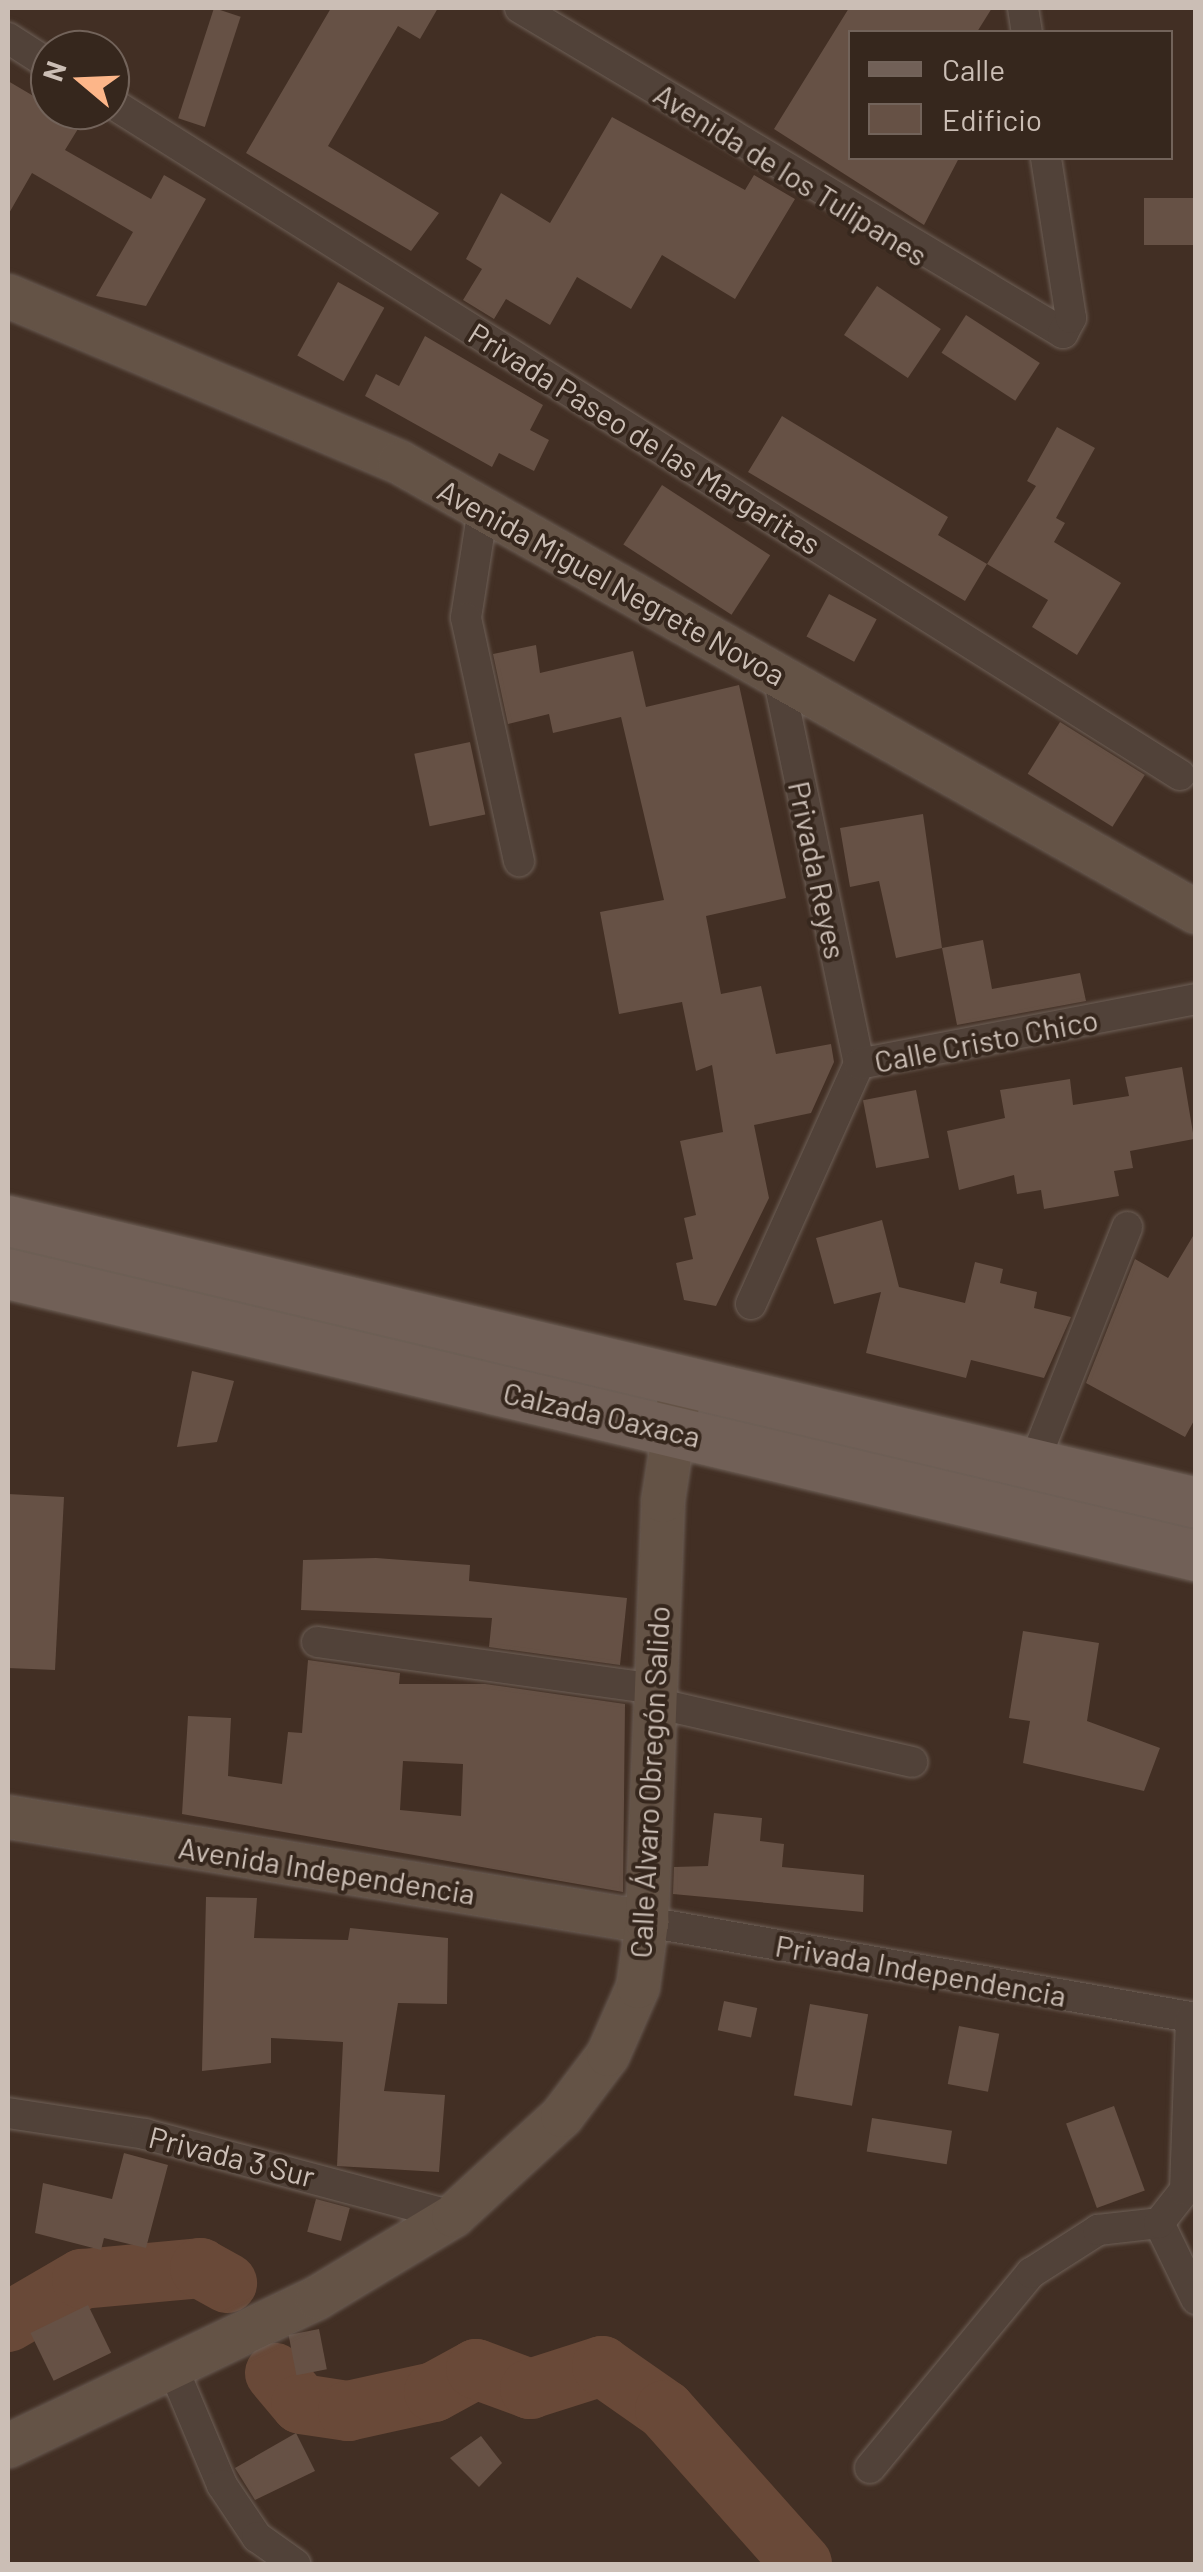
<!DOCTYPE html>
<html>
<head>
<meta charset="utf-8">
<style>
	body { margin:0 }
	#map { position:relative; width:1203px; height:2572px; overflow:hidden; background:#422f24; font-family:Barlow,sans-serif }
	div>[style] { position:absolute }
	.river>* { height:60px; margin:-30px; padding:0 30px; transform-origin:30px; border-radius:30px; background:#694938 }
	.building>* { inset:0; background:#665145; transform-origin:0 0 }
	.roads { filter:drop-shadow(0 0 2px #6e6057) drop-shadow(0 0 2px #6e6057) }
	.street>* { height:30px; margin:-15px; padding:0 15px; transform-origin:15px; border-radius:15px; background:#514239 }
	.secondary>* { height:42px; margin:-21px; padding:0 21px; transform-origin:21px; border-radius:21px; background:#645346 }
	.primary>* { height:50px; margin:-25px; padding:0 25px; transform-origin:25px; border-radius:25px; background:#716057 }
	span { translate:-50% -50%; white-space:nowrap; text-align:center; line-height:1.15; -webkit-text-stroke:8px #36271d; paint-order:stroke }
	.street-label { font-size:30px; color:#cbbeb5 }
	.frame { position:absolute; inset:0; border:10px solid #cbbeb5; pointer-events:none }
	.legend { position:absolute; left:848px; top:30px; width:325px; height:130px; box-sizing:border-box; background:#36271d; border:2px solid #72635a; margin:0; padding:12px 18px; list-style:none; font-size:30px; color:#cbbeb5 }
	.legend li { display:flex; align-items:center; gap:20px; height:50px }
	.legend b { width:50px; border:2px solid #72635a }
	.north { position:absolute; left:30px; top:30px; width:100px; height:100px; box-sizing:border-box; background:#36271d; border:2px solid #72635a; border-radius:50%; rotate:289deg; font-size:28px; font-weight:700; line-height:40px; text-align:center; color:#cbbeb5 }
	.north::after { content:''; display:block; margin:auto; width:35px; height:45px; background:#fdb689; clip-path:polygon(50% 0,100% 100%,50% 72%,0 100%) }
</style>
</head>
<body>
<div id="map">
	<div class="river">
		<i style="left:8px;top:2322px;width:86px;rotate:-30.2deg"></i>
		<i style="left:82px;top:2279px;width:119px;rotate:-5.3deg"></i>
		<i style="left:200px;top:2268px;width:31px;rotate:29deg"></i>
		<i style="left:275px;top:2373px;width:40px;rotate:50deg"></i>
		<i style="left:301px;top:2404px;width:48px;rotate:8.5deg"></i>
		<i style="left:348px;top:2411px;width:88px;rotate:-12.5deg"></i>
		<i style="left:434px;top:2392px;width:48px;rotate:-28.7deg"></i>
		<i style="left:476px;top:2369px;width:58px;rotate:20.3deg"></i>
		<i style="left:530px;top:2389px;width:76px;rotate:-17.7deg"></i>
		<i style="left:602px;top:2366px;width:77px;rotate:34.9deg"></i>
		<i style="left:665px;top:2410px;width:206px;rotate:48.3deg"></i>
	</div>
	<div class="building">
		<i style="left:214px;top:8px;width:28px;height:116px;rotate:18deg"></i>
		<i style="clip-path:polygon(331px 8px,438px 8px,420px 39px,398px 26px,328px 146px,439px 213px,411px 251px,246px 153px)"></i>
		<i style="clip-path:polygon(849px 8px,992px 8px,977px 32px,850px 32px,850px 158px,959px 158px,924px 225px,774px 129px)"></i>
		<i style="clip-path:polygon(8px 81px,81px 124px,65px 150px,151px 199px,164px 175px,206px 199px,146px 306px,96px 296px,133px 232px,32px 173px,8px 215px)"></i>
		<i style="clip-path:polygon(612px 117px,745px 190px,754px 175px,795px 199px,735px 299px,662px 255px,631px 309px,577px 277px,550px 325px,506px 299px,494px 319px,463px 300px,482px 269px,466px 259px,501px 193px,550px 223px)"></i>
		<i style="left:1196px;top:198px;width:47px;height:52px;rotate:90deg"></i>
		<i style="left:338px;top:282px;width:53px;height:84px;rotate:29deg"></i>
		<i style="left:877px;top:286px;width:77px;height:59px;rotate:34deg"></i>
		<i style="left:966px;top:315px;width:88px;height:45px;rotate:33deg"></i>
		<i style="clip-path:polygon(425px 336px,543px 405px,530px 430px,549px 440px,534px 471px,499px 453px,492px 467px,365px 396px,376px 374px,399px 386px)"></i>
		<i style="clip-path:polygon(782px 416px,948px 517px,938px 535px,987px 564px,965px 601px,748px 472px)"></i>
		<i style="clip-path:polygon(1057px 427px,1095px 448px,1056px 518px,1065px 523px,1054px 542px,1121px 583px,1077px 655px,1032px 627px,1048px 600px,987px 564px,1036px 486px,1027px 481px)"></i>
		<i style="left:662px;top:485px;width:129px;height:71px;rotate:33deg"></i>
		<i style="left:829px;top:594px;width:54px;height:48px;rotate:28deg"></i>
		<i style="clip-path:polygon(536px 645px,540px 673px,633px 651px,646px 707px,739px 685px,786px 898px,706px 916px,721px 994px,761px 986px,776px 1054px,831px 1044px,834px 1062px,811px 1113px,754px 1125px,769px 1198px,716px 1306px,684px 1300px,676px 1263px,693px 1259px,684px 1218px,696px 1215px,680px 1141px,723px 1132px,712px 1065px,696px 1071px,682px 1002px,619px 1014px,600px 912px,664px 900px,621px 717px,553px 733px,549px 714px,508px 724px,493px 654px)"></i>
		<i style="left:1060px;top:722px;width:100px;height:61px;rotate:32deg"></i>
		<i style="left:470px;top:742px;width:74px;height:57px;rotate:78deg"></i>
		<i style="clip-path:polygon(923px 814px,942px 948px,896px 958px,879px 881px,850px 887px,840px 828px)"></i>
		<i style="clip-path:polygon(983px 940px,992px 989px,1080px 973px,1086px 1001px,957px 1025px,942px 948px)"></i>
		<i style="clip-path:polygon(1182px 1067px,1194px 1139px,1130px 1151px,1133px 1168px,1114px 1171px,1119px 1196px,1044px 1209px,1041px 1190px,1017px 1194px,1014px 1175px,959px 1190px,947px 1131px,1005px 1118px,1000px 1090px,1070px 1079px,1073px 1105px,1129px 1096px,1125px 1077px)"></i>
		<i style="left:916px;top:1090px;width:69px;height:54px;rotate:79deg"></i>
		<i style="clip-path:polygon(882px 1220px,899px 1287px,965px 1303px,975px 1262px,1003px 1269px,1000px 1283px,1037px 1292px,1034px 1308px,1071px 1317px,1044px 1378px,971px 1360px,966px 1378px,866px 1353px,881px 1292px,834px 1304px,816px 1238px)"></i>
		<i style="clip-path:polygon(1196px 1231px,1196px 1417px,1185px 1437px,1086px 1383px,1135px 1259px,1168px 1278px)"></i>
		<i style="clip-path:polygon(192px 1371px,234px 1381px,217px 1442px,177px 1447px)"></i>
		<i style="clip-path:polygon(8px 1494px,64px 1497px,55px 1670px,8px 1668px)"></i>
		<i style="clip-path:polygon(376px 1558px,470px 1565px,469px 1581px,627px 1598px,620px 1665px,489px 1647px,492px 1618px,301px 1610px,303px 1560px)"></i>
		<i style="clip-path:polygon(1023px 1631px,1099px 1643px,1087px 1721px,1160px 1748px,1144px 1791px,1023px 1763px,1030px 1721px,1009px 1718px)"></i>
		<i style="clip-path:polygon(evenodd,308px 1660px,400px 1673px,399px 1684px,485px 1684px,625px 1704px,623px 1892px,182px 1814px,188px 1716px,231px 1718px,228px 1776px,282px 1784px,288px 1732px,302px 1733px,308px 1660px,403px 1761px,463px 1764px,461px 1816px,400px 1810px,403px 1761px)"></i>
		<i style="clip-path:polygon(714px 1813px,762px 1818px,760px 1841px,784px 1844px,782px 1867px,864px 1875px,863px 1912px,673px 1894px,674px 1867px,708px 1866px)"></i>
		<i style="clip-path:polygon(206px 1897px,257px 1898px,254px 1938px,348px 1940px,350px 1928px,448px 1938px,447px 2004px,398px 2003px,384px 2091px,445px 2095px,439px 2172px,337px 2166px,343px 2042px,271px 2038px,271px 2063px,202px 2071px)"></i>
		<i style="left:724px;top:2001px;width:34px;height:30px;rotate:12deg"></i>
		<i style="left:810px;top:2004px;width:59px;height:93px;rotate:10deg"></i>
		<i style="left:959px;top:2026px;width:41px;height:59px;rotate:11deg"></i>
		<i style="left:1114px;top:2106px;width:90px;height:51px;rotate:70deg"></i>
		<i style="left:872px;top:2118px;width:81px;height:34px;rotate:9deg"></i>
		<i style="clip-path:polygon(124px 2153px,168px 2165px,146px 2248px,104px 2238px,101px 2250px,35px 2233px,43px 2183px,112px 2199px)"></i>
		<i style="left:316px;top:2199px;width:35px;height:34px;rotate:15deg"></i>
		<i style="left:88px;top:2305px;width:53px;height:64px;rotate:64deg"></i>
		<i style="left:319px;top:2329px;width:41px;height:31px;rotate:79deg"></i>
		<i style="clip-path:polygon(296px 2433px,315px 2471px,255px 2500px,235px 2468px)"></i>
		<i style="clip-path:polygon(481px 2436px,502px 2463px,479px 2487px,450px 2458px)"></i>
	</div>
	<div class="roads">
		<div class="street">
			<i style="left:520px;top:8px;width:633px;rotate:30.9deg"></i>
			<i style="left:1063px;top:333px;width:17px;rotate:-62deg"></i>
			<i style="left:1071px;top:318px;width:162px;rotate:-98.9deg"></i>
			<i style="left:1023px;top:8px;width:24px;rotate:81deg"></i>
			<i style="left:8px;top:38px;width:50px;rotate:32.7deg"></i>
			<i style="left:110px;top:102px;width:1264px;rotate:32.17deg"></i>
			<i style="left:483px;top:509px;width:110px;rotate:98.9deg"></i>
			<i style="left:466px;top:618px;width:249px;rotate:77.7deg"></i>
			<i style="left:778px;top:676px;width:396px;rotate:78.2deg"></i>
			<i style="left:751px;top:1304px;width:263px;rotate:-65.8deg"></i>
			<i style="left:859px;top:1064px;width:343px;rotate:-10.9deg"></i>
			<i style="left:1033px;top:1465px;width:256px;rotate:-68.4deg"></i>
			<i style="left:317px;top:1642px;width:341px;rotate:7.9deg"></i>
			<i style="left:655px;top:1703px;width:264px;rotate:12.9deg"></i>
			<i style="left:647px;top:1922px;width:557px;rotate:9.92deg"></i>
			<i style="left:8px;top:2113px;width:139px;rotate:8.7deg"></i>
			<i style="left:145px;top:2134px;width:319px;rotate:14.9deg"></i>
			<i style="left:1159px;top:2223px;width:85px;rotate:64deg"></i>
			<i style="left:172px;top:2366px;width:129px;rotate:67.2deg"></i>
			<i style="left:222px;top:2485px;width:63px;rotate:56.1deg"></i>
			<i style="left:257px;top:2537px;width:47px;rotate:35.4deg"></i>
			<i style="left:870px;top:2468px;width:253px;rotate:-50.5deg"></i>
			<i style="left:1031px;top:2273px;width:80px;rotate:-32.7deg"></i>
			<i style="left:1098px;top:2230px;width:61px;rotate:-6.5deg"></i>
			<i style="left:1159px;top:2223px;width:42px;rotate:-51.8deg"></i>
			<i style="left:1185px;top:2190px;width:173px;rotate:-88deg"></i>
		</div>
		<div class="secondary">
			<i style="left:8px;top:296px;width:425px;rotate:23deg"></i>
			<i style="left:399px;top:462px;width:915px;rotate:29.45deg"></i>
			<i style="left:8px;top:1817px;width:648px;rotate:9.33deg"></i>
			<i style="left:8px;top:2446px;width:343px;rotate:-25.6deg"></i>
			<i style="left:317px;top:2298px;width:159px;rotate:-31.1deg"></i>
			<i style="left:453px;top:2216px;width:148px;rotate:-42.5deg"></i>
			<i style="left:562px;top:2116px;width:76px;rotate:-53deg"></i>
			<i style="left:608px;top:2055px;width:74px;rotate:-66.2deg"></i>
			<i style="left:638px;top:1987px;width:66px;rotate:-82.1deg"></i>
			<i style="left:647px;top:1922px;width:421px;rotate:-87.8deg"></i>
			<i style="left:663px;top:1501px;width:103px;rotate:-81.1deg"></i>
		</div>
		<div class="primary">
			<i style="left:8px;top:1221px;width:1221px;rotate:13.35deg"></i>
			<i style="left:8px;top:1274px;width:1221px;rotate:13.35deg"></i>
		</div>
	</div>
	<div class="street-label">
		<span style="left:791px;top:174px;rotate:32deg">Avenida de los Tulipanes</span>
		<span style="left:645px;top:438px;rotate:32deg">Privada Paseo de las Margaritas</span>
		<span style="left:612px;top:582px;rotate:29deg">Avenida Miguel Negrete Novoa</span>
		<span style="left:818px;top:870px;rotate:78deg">Privada Reyes</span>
		<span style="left:986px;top:1040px;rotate:-11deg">Calle Cristo Chico</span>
		<span style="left:602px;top:1414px;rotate:13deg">Calzada Oaxaca</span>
		<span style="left:649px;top:1782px;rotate:-87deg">Calle Álvaro Obregón Salido</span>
		<span style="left:327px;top:1870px;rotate:9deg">Avenida Independencia</span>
		<span style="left:921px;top:1970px;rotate:10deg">Privada Independencia</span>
		<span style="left:232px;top:2156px;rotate:14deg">Privada 3 Sur</span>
	</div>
	<div class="frame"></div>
	<ul class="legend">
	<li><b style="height:12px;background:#716057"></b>Calle</li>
	<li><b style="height:28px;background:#665145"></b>Edificio</li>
	</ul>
	<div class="north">N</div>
</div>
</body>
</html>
